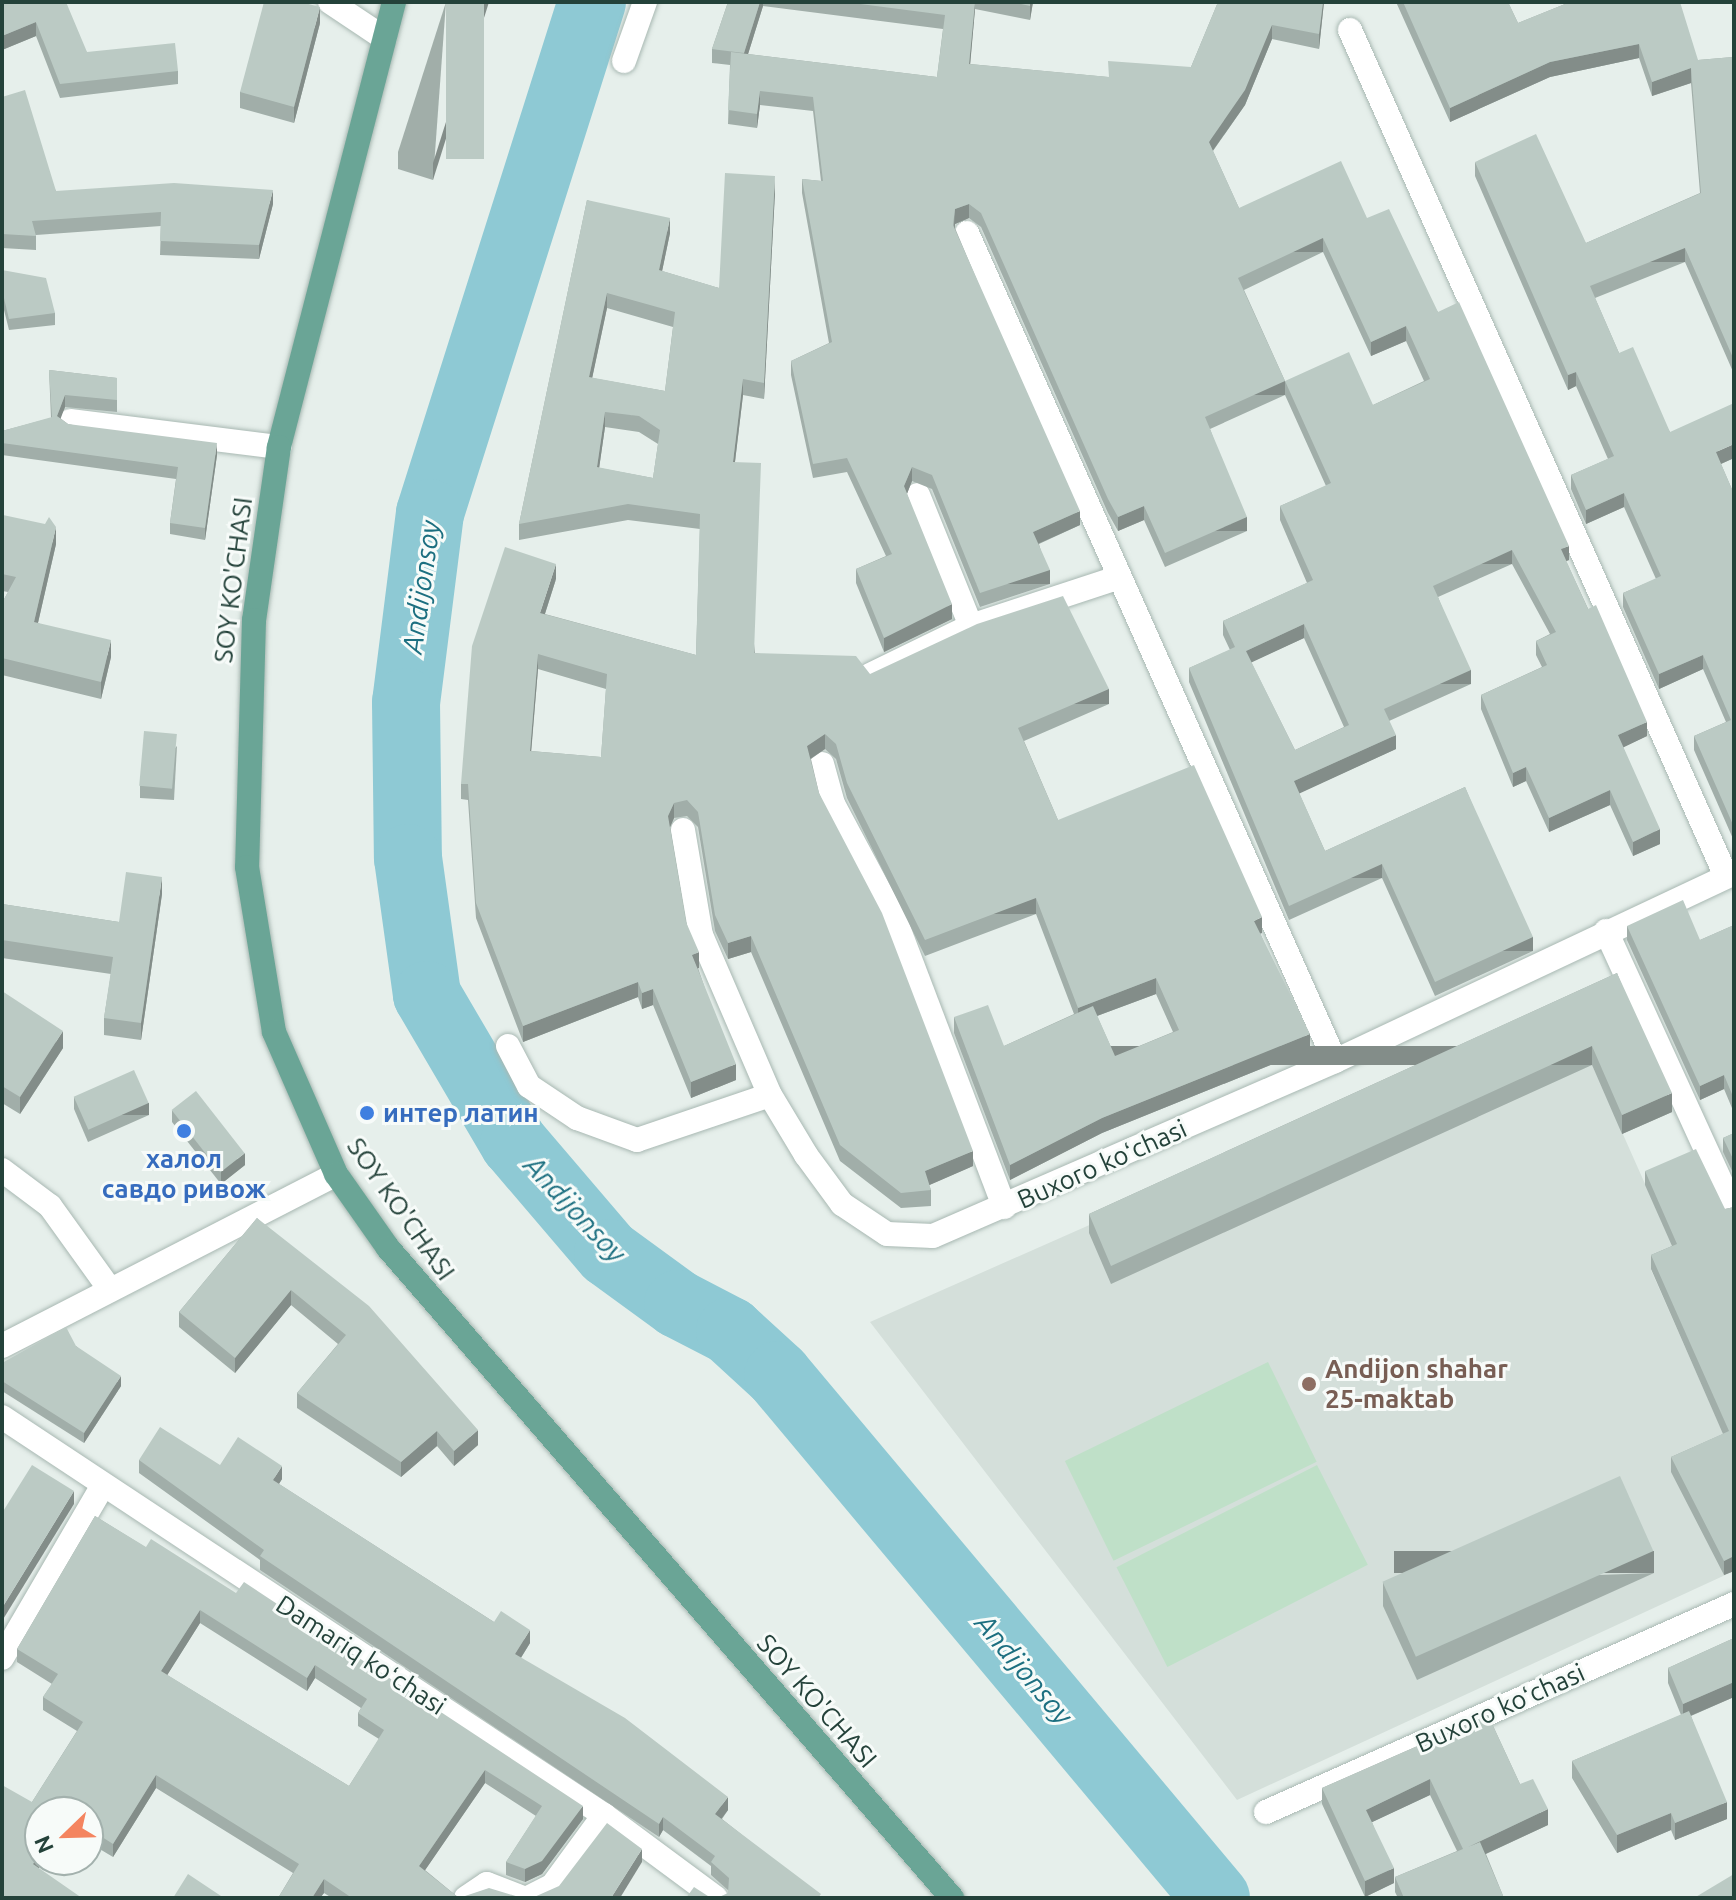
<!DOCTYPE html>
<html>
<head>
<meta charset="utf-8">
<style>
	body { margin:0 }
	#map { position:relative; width:1736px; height:1900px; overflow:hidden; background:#e6efeb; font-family:Ubuntu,sans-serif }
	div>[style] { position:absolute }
	.built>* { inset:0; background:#d4dfda }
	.green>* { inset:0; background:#bfe0c8; transform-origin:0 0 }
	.river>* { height:68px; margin:-34px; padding:0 34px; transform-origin:34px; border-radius:34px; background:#8ec9d4 }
	.roads { filter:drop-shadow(0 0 2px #a8b8b2) drop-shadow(0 0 2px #a8b8b2) }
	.minor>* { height:24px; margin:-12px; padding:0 12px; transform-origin:12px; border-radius:12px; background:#fff }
	.major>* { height:24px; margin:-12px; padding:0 12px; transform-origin:12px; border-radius:12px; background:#6aa596 }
	.wall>* { inset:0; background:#a1aea9 }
	.shaded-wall>* { inset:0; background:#838d89; transform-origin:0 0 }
	.building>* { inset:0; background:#bbcac4; transform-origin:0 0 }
	.dots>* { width:22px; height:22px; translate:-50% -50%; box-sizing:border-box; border:4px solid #f7fbf9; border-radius:50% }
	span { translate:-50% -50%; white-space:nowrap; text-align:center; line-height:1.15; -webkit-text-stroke:6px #f7fbf9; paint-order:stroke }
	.street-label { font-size:26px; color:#24423a }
	.shop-label { font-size:26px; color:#366cbe; font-weight:700 }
	.left { translate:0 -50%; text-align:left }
	.education-label { font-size:26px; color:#785e54; font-weight:700 }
	.water-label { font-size:28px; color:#1c6f80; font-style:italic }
	.frame { position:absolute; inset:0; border:4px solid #24423a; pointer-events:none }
	.north { position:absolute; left:24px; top:1796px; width:80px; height:80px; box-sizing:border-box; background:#f7fbf9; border:2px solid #a3b1ad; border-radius:50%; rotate:247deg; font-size:22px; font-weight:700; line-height:32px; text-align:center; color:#24423a }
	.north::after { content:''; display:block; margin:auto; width:28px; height:36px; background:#f4845f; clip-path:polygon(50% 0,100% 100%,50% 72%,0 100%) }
</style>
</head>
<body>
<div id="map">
	<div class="built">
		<i style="clip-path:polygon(1569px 1013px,1678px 1258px,1651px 1270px,1734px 1458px,1734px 1571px,1237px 1800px,870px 1322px)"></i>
	</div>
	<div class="green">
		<i style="left:1268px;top:1362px;width:111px;height:226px;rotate:64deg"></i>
		<i style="left:1317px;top:1465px;width:112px;height:225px;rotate:63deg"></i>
	</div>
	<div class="river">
		<i style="left:592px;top:2px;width:536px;rotate:107.59deg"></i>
		<i style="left:430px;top:513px;width:191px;rotate:97.2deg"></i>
		<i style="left:406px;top:702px;width:156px;rotate:89.3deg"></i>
		<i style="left:408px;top:858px;width:138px;rotate:82.1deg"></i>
		<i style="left:427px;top:995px;width:172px;rotate:59.6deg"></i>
		<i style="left:514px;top:1143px;width:145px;rotate:49.5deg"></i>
		<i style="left:608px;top:1253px;width:87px;rotate:36.1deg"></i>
		<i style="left:678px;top:1304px;width:59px;rotate:27.4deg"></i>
		<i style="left:730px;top:1331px;width:65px;rotate:42.5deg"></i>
		<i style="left:778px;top:1375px;width:682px;rotate:50.05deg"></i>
	</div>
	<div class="roads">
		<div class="minor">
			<i style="left:330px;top:2px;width:65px;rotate:33.7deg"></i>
			<i style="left:1350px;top:30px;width:926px;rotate:66.04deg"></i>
			<i style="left:624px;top:61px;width:63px;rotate:-70.4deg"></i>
			<i style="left:967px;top:233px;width:906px;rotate:66.04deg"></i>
			<i style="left:70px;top:421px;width:211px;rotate:7.1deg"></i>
			<i style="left:918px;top:495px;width:141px;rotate:68deg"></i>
			<i style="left:870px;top:675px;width:112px;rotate:-25.9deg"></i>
			<i style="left:971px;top:626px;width:154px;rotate:-18.2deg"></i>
			<i style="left:822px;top:764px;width:41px;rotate:74.6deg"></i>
			<i style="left:833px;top:804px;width:134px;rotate:61.9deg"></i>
			<i style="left:896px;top:922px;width:305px;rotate:69.2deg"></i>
			<i style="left:683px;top:830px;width:107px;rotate:80.3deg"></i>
			<i style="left:701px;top:935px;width:174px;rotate:66.7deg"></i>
			<i style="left:770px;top:1095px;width:70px;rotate:59deg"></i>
			<i style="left:806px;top:1155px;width:61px;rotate:53.7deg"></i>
			<i style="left:842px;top:1204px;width:54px;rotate:33.7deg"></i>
			<i style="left:887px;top:1234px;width:46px;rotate:2.5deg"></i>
			<i style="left:933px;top:1236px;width:438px;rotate:-23.5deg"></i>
			<i style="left:1335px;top:1061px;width:441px;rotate:-25.2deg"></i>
			<i style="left:1606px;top:931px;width:308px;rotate:65.4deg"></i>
			<i style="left:508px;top:1046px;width:45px;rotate:62.3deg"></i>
			<i style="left:529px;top:1086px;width:58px;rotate:33.7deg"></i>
			<i style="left:577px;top:1118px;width:64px;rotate:20.1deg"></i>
			<i style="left:637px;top:1140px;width:140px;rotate:-18.7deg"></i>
			<i style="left:2px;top:1170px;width:60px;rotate:36.9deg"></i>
			<i style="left:50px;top:1206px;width:101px;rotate:54.3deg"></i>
			<i style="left:2px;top:1346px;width:376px;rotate:-27.2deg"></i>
			<i style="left:2px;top:1417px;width:722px;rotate:33.47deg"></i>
			<i style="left:604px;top:1815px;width:139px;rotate:36.5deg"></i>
			<i style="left:2px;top:1658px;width:200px;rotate:-59.7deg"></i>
			<i style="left:1266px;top:1812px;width:512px;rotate:-23.96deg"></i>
			<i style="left:466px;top:1898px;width:25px;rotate:-34deg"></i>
			<i style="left:487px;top:1884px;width:40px;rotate:21deg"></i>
			<i style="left:528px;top:1898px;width:27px;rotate:-27deg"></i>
			<i style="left:552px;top:1886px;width:88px;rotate:-53.8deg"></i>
		</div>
		<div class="major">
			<i style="left:394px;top:2px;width:460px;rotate:104.5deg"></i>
			<i style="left:279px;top:447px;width:175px;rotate:98.2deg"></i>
			<i style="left:254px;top:620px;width:247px;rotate:91.6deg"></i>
			<i style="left:247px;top:867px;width:167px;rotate:80.7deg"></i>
			<i style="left:274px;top:1032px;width:155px;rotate:66.4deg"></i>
			<i style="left:336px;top:1174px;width:90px;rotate:54.9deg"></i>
			<i style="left:388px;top:1248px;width:861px;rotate:49.05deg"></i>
		</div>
	</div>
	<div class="wall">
		<i style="clip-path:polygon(2px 2px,87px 52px,178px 71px,178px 84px,60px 98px,36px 36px,2px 50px)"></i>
		<i style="clip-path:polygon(446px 2px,433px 180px,398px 169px,398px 152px)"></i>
		<i style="clip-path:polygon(evenodd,728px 2px,1033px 2px,1030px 20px,975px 9px,970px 64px,1108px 77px,1191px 67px,1218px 2px,1324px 2px,1319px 49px,1272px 39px,1245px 105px,1213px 151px,1239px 208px,1367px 218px,1438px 312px,1569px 560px,1566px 561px,1647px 736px,1623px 747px,1660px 844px,1633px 856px,1610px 805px,1549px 832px,1526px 781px,1513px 787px,1481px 709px,1481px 695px,1542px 667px,1536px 655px,1536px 641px,1550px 634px,1512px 564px,1438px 597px,1471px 684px,1389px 721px,1396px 749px,1299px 793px,1325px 851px,1465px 787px,1533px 951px,1435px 996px,1382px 878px,1289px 920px,1189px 682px,1189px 668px,1230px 650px,1223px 635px,1223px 621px,1307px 583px,1280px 520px,1280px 506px,1326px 486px,1285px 395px,1210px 429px,1247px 531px,1165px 567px,1144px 520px,1118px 531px,1108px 513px,981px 227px,969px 218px,955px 224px,955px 228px,1080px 525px,1039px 544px,1050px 584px,980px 607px,932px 489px,912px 481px,907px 494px,952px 619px,884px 652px,856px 583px,856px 569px,886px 556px,847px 472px,813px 478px,791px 375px,791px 361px,829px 343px,802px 193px,802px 179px,821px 181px,813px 111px,760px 105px,757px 128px,728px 124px,730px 65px,712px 63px,712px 49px,728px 2px,763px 6px,943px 29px,937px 77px,748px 54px,763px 6px,728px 2px,1323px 252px,1371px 356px,1406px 341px,1424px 381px,1373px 405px,1285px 381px,1244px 290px,1323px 252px,728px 2px,1304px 638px,1344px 727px,1295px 750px,1251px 662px,1304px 638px)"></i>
		<i style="clip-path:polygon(1396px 2px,1508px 2px,1518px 23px,1570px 2px,1698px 60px,1734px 57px,1734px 374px,1685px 262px,1595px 298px,1619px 353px,1670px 432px,1734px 458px,1721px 464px,1734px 494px,1734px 841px,1694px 750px,1694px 736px,1726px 722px,1703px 669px,1659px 689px,1623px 607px,1623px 593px,1656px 579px,1624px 507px,1586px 524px,1571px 489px,1571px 475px,1608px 459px,1576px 386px,1568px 390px,1475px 176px,1475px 162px,1586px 243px,1700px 193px,1691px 83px,1652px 96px,1639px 58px,1550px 77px,1450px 122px)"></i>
		<i style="clip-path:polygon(320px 23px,294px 123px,240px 108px,240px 92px)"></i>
		<i style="clip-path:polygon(2px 97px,56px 191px,273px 204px,259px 259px,160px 255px,161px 226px,36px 235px,36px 250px,2px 248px)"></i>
		<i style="clip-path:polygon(evenodd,775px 192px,764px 399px,743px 395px,735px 462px,755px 653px,870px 674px,1109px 704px,1024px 741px,1058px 820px,1262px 933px,1260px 933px,1310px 1049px,1102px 1133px,1010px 1180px,954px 1033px,954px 1017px,1004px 1046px,1074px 1014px,1036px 914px,925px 956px,847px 798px,836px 759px,825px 749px,811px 759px,819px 793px,973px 1166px,929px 1185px,931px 1190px,931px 1206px,901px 1208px,840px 1161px,751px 952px,728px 959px,715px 931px,698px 827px,687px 816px,674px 818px,670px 827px,686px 922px,699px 968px,698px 968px,736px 1080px,691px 1098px,653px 1005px,642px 1009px,638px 997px,523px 1042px,476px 918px,468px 800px,461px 799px,461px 784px,556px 579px,545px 614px,696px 655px,700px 529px,628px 520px,519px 540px,519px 524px,587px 200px,670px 233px,662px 271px,719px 288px,775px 192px,607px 308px,673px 327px,665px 391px,592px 378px,607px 308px,775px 192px,605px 427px,639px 432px,658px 444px,653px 478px,599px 468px,605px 427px,775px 192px,538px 669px,606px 689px,601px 757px,531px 751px,538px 669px,775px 192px,1156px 994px,1173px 1032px,1115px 1056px,1097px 1016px,1156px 994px)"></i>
		<i style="clip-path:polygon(2px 270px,55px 313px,55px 325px,9px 330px,2px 302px)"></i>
		<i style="clip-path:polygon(49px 370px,117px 378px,117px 412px,65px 407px,60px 418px,68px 424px,217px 455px,205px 540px,170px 534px,170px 523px,176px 479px,2px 455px,2px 431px,51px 418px)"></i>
		<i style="clip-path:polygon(2px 519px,56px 544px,38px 623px,111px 657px,101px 699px,2px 675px,2px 603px,8px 592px,2px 591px)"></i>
		<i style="clip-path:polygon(177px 746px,174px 800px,140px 798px,140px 786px)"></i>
		<i style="clip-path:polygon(162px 894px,141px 1040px,104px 1035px,104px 1018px,111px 974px,2px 958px,2px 904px,119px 922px)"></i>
		<i style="clip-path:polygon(1734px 925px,1734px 1113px,1724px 1089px,1700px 1100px,1627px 940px,1627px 926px,1700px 940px)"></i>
		<i style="clip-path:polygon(1617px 973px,1672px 1112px,1622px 1134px,1592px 1065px,1111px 1284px,1089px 1233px,1089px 1214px)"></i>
		<i style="clip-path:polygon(2px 991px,63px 1048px,20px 1114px,2px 1103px)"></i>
		<i style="clip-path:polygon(74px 1097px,149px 1115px,88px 1142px,74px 1109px)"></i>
		<i style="clip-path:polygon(172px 1110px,245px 1165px,221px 1184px,172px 1122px)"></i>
		<i style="clip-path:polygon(1734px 1133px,1734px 1175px,1723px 1152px,1723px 1138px)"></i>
		<i style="clip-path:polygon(1645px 1171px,1725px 1209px,1734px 1207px,1734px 1571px,1724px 1575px,1671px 1472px,1671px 1457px,1723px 1434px,1651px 1269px,1651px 1255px,1672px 1246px,1645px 1185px)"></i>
		<i style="clip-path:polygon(257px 1218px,478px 1445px,454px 1466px,437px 1446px,401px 1477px,297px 1408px,297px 1393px,338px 1344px,291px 1305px,235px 1373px,179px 1327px,179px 1312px)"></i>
		<i style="clip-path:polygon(76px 1346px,121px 1386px,84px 1443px,2px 1391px,2px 1363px)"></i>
		<i style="clip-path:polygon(139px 1460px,220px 1465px,282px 1479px,279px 1484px,494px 1622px,530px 1643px,521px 1658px,728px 1810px,722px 1819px,821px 1898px,728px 1893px,729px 1891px,711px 1875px,711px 1866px,663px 1830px,659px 1837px,260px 1570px,260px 1560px,139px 1473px)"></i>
		<i style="clip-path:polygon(evenodd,95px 1516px,583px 1819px,542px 1874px,525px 1882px,506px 1875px,506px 1862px,536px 1816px,485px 1783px,425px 1870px,459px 1898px,522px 1898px,332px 1898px,324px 1893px,320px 1898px,278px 1898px,293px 1873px,156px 1788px,113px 1857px,88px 1842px,88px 1812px,40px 1812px,39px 1868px,2px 1898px,32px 1802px,77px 1731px,43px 1710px,43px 1697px,52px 1684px,17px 1662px,17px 1649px,95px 1516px,200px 1623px,307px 1691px,315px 1678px,361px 1708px,358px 1713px,358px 1726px,379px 1739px,349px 1786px,167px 1675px,200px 1623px)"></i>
		<i style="clip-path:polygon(1654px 1573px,1417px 1680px,1383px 1606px,1383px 1583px)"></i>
		<i style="clip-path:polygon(1734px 1638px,1734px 1697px,1691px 1716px,1727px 1819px,1675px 1840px,1671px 1830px,1617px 1853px,1572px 1778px,1572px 1761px,1681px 1715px,1668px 1683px,1668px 1668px)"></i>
		<i style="clip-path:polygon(1488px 1715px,1520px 1784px,1548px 1825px,1486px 1854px,1504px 1898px,1398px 1898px,1395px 1892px,1395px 1877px,1457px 1851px,1430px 1795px,1372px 1822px,1394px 1883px,1365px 1897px,1322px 1804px,1322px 1788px)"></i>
	</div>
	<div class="shaded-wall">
		<i style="clip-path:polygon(484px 2px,489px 2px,433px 180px,433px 163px)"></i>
		<i style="clip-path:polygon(760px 2px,763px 2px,763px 6px,744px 67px,744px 53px)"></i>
		<i style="clip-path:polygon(975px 2px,975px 9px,969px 78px,969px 64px)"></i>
		<i style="clip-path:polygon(1030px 2px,1033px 2px,1030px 20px)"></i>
		<i style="clip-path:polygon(1323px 2px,1324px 2px,1319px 49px,1319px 34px)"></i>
		<i style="clip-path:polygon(320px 7px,320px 23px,294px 123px,294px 107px)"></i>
		<i style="clip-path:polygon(36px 22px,36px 36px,2px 50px,2px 36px)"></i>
		<i style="clip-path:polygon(1272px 25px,1272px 39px,1245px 105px,1209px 156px,1209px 142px)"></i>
		<i style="clip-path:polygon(1639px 44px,1639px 58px,1550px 77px,1450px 122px,1450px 108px,1550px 62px)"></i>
		<i style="clip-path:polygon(1691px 68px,1691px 83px,1652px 96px,1652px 82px)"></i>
		<i style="clip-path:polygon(760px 91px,760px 105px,757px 128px,757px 114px)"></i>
		<i style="clip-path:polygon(775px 176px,775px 192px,764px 399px,764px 383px)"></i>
		<i style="clip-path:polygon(273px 190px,273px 204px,259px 259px,259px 245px)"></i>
		<i style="clip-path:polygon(969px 204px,969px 218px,955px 224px,953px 239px,955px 209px)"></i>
		<i style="clip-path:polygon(670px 218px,670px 233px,659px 286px,659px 270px)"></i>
		<i style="left:1323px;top:238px;width:14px;height:94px;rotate:90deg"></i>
		<i style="left:1685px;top:248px;width:14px;height:102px;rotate:90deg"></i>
		<i style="clip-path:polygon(607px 293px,607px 308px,589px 393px,589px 377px)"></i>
		<i style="clip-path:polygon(1406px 326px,1406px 341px,1371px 356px,1371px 342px)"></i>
		<i style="clip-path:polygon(1576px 372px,1576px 386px,1568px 390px,1568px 375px)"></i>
		<i style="clip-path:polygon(743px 379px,743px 395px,733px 478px,733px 462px)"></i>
		<i style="left:1285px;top:381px;width:14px;height:88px;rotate:90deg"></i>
		<i style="clip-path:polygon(65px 395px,65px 407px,57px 428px,57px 416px)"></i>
		<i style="clip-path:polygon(605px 412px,605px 427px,597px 483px,597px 467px)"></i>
		<i style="clip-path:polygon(217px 443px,217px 455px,205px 540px,205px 528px)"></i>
		<i style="clip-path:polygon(1734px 444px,1734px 458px,1716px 466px,1716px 452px)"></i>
		<i style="clip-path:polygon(912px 467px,912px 481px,904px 501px,904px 486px)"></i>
		<i style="clip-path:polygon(1624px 493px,1624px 507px,1586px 524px,1586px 510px)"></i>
		<i style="clip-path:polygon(1144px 506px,1144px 520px,1118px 531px,1118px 517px)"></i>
		<i style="clip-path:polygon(1080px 511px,1080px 525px,1033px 546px,1033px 532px)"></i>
		<i style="left:1247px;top:517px;width:14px;height:90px;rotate:90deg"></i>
		<i style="clip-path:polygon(56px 527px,56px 544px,34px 640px,34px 622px)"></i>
		<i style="clip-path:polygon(1569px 546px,1569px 560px,1561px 563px,1561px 549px)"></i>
		<i style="left:1512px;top:550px;width:14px;height:87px;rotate:90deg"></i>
		<i style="clip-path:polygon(556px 564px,556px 579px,540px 629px,540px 613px)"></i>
		<i style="left:1050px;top:570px;width:14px;height:74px;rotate:90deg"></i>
		<i style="clip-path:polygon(952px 604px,952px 619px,884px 652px,884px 638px)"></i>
		<i style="clip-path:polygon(1304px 624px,1304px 638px,1246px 665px,1246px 651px)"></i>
		<i style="clip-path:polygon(111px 640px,111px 657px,101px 699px,101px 682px)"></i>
		<i style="clip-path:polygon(538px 654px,538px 669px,530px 766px,530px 751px)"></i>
		<i style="clip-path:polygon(1703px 655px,1703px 669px,1659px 689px,1659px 674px)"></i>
		<i style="left:1471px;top:670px;width:14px;height:95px;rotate:90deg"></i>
		<i style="left:1109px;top:689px;width:15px;height:99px;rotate:90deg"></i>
		<i style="clip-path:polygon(1647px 722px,1647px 736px,1618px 750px,1618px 735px)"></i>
		<i style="clip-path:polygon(825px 734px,825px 749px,807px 761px,807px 746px)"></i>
		<i style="clip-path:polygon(1396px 735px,1396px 749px,1294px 796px,1294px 781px)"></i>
		<i style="clip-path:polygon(1526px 767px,1526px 781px,1513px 787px,1513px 773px)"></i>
		<i style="clip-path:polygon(1610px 790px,1610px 805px,1549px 832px,1549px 818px)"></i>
		<i style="clip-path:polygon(674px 803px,674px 818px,668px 832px,668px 816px)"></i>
		<i style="clip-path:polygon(1660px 829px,1660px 844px,1633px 856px,1633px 842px)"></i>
		<i style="left:1382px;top:864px;width:14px;height:102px;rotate:90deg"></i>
		<i style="clip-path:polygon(162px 877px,162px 894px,141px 1040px,141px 1023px)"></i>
		<i style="left:1036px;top:898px;width:16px;height:119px;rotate:90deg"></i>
		<i style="clip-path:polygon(1262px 917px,1262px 933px,1254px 936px,1254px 921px)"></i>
		<i style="clip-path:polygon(751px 936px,751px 952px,728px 959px,728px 943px)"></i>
		<i style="left:1533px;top:937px;width:14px;height:108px;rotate:90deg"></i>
		<i style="clip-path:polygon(699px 952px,699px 968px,692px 970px,692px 955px)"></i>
		<i style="clip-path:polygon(1156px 978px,1156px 994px,1078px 1023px,1078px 1008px)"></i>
		<i style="clip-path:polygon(638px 982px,638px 997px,523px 1042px,523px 1026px)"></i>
		<i style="clip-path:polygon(653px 989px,653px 1005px,642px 1009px,642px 993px)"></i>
		<i style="clip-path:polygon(63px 1031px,63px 1048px,20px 1114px,20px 1097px)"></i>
		<i style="clip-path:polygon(1310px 1034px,1310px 1049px,1102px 1133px,1010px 1180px,1010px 1165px,1102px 1118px)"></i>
		<i style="left:1592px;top:1046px;width:19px;height:529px;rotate:90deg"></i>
		<i style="clip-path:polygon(736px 1064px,736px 1080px,691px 1098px,691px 1082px)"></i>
		<i style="clip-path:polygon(1724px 1075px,1724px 1089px,1700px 1100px,1700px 1086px)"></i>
		<i style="clip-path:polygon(1672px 1093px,1672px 1112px,1622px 1134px,1622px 1115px)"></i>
		<i style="left:149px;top:1103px;width:12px;height:67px;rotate:90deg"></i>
		<i style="clip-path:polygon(973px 1151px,973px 1166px,925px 1187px,925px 1171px)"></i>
		<i style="clip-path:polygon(245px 1153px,245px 1165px,221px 1184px,221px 1172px)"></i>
		<i style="clip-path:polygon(291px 1290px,291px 1305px,235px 1373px,235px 1358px)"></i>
		<i style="clip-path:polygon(121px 1376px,121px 1386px,84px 1443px,84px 1433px)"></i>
		<i style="clip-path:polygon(478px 1430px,478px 1445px,454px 1466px,454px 1451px)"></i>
		<i style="clip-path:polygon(437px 1431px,437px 1446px,401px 1477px,401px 1462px)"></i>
		<i style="clip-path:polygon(282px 1466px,282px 1479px,273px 1493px,273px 1480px)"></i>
		<i style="clip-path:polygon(74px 1491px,74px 1504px,2px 1621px,2px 1608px)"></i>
		<i style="left:1654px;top:1551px;width:22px;height:260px;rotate:90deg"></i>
		<i style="clip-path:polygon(1734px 1556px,1734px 1571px,1724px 1575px,1724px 1561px)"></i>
		<i style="clip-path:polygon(200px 1610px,200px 1623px,161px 1685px,161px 1671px)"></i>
		<i style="clip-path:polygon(530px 1630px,530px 1643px,515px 1667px,515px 1654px)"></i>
		<i style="clip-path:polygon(315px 1665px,315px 1678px,307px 1691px,307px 1678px)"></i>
		<i style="clip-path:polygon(1734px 1682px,1734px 1697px,1683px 1719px,1683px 1704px)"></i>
		<i style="clip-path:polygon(4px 1732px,4px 1746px,2px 1749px,2px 1736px)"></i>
		<i style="clip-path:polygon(485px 1770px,485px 1783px,419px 1879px,419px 1866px)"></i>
		<i style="clip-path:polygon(156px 1775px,156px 1788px,113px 1857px,113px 1844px)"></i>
		<i style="clip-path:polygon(1430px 1779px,1430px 1795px,1366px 1825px,1366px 1810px)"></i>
		<i style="clip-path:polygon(728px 1797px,728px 1810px,715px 1827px,715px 1814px)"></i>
		<i style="clip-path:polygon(1727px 1802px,1727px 1819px,1675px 1840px,1675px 1823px)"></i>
		<i style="clip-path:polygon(583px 1806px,583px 1819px,542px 1874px,525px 1882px,525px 1869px)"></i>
		<i style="clip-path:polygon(1548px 1809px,1548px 1825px,1468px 1862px,1468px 1847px)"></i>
		<i style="clip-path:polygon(1671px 1813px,1671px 1830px,1617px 1853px,1617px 1835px)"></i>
		<i style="clip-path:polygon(663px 1817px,663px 1830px,659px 1837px,659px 1824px)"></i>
		<i style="clip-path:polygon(642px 1849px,642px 1862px,620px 1898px,611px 1898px)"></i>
		<i style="clip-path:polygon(40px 1854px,40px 1860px,44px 1860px,33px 1877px,33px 1864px)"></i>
		<i style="clip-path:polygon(1394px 1868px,1394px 1883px,1365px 1897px,1365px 1881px)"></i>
		<i style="clip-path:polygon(324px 1879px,324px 1893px,320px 1898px,312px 1898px)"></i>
	</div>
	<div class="building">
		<i style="clip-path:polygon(2px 2px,66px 2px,87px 52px,175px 43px,178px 71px,60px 84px,36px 22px,2px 36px)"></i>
		<i style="clip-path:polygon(264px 2px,301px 2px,320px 7px,294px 107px,240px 92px)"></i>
		<i style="left:446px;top:2px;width:38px;height:157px"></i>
		<i style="clip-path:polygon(728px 2px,760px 2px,744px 53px,712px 49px)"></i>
		<i style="clip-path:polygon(evenodd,845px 2px,975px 2px,969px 64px,1109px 77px,1108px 61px,1191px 67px,1218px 2px,1323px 2px,1319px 34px,1272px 25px,1245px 90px,1209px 142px,1239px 208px,1341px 161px,1367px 218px,1389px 209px,1438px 312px,1459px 302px,1569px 546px,1561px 549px,1588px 609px,1596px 605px,1647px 722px,1618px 735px,1660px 829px,1633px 842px,1610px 790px,1549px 818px,1526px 767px,1513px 773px,1481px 695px,1547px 665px,1536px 641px,1556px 632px,1512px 550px,1433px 586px,1471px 670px,1384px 709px,1396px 735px,1294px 781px,1325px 851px,1465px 787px,1533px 937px,1435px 982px,1382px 864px,1289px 906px,1189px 668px,1235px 647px,1223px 621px,1313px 580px,1280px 506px,1331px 483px,1285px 381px,1205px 417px,1247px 517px,1165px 553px,1144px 506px,1118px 517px,1108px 499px,981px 213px,969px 204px,955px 209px,953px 225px,1080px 511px,1033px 532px,1050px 570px,980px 593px,932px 475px,912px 467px,904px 486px,952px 604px,884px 638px,856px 569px,892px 554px,847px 458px,813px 464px,791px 361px,832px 342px,802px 179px,823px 181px,813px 97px,760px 91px,757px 114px,728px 110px,731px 52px,937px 77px,945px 15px,845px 2px,1323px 238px,1371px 342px,1406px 326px,1430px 379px,1373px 405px,1349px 352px,1285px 381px,1238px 278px,1323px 238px,845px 2px,1304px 624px,1349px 725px,1295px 750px,1246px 651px,1304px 624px)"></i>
		<i style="clip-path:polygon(1012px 2px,1030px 2px,1030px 6px)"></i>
		<i style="clip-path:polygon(1403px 2px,1508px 2px,1518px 23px,1570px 2px,1680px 2px,1698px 60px,1734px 57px,1734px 360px,1685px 248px,1590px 286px,1619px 353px,1633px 347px,1670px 432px,1734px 403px,1734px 444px,1716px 452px,1734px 494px,1734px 827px,1694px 736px,1731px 720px,1703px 655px,1659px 674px,1623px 593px,1661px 576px,1624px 493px,1586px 510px,1571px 475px,1614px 456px,1576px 372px,1568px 375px,1475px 162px,1536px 134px,1586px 243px,1701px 193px,1691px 68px,1652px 82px,1639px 44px,1550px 62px,1450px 108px)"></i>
		<i style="clip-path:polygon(25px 90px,56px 191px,174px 183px,273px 190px,259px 245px,160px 241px,161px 212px,32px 221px,36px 236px,2px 234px,2px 97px)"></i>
		<i style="clip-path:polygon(evenodd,725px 173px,775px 176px,764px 383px,743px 379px,733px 462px,761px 463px,754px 653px,856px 656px,870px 674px,977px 624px,1063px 596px,1109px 689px,1018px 728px,1058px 820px,1194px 765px,1262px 917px,1254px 921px,1310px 1034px,1102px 1118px,1010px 1165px,954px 1017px,988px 1005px,1004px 1046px,1093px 1006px,1115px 1056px,1179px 1030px,1156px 978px,1078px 1008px,1036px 898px,925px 940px,847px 783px,836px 744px,825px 734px,807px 746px,819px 793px,882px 913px,973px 1151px,925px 1171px,931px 1190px,901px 1193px,840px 1145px,751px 936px,728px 943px,715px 915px,698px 812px,687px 800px,674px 803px,668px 816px,686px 922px,699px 952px,692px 955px,736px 1064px,691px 1082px,653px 989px,642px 993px,638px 982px,523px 1026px,476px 903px,468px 784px,461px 784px,472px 646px,505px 547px,556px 564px,540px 613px,696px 655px,700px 514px,628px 504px,519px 524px,587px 200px,670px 218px,659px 270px,719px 288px,725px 173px,607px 293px,675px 312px,665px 391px,589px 377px,607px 293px,725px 173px,605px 412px,639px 416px,660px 430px,653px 478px,597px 467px,605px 412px,725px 173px,538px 654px,607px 674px,601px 757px,530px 751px,538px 654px)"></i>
		<i style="clip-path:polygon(2px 270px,46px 278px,55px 313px,9px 319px,2px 290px)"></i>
		<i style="clip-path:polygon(49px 370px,117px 378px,117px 400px,65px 395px,57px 416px,68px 424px,217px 443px,205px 528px,170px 523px,178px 467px,2px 443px,2px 431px,52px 417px)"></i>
		<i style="clip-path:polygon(3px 515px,45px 524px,49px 517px,56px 527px,34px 622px,111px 640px,101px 682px,2px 658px,2px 603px,16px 577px,2px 574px)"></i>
		<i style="left:144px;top:731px;width:33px;height:55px;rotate:5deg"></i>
		<i style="clip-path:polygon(126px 872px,162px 877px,141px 1023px,104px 1018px,113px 957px,2px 940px,2px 904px,119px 922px)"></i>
		<i style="clip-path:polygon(1683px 900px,1700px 940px,1734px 925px,1734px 1099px,1724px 1075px,1700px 1086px,1627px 926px)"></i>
		<i style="clip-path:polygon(1617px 973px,1672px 1093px,1622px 1115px,1592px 1046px,1111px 1266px,1089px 1214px)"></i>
		<i style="clip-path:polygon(2px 991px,63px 1031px,20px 1097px,2px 1086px)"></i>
		<i style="left:134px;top:1070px;width:36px;height:66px;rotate:66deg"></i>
		<i style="left:196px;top:1091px;width:79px;height:31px;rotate:52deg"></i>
		<i style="clip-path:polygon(1734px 1133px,1734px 1161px,1723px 1138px)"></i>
		<i style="clip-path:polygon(1696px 1149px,1725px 1209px,1734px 1207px,1734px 1556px,1724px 1561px,1671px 1457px,1729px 1431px,1651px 1255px,1677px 1244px,1645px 1171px)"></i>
		<i style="clip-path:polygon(257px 1218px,369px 1306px,478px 1430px,454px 1451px,437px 1431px,401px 1462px,297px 1393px,346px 1335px,291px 1290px,235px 1358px,179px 1312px)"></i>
		<i style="clip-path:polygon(66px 1327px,76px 1346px,121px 1376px,84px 1433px,2px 1381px,2px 1363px)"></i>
		<i style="clip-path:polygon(160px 1427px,220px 1465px,238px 1437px,282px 1466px,273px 1480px,494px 1622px,501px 1611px,530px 1630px,515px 1654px,625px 1718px,728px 1797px,715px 1814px,821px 1894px,818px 1898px,717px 1898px,728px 1893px,729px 1878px,711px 1862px,715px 1856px,663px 1817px,659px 1824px,260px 1556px,264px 1550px,139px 1460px)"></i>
		<i style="clip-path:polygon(32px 1465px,74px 1491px,2px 1608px,2px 1513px)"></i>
		<i style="left:1620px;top:1476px;width:82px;height:260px;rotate:66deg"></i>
		<i style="clip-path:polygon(evenodd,95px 1516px,146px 1547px,151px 1539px,236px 1593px,244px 1582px,583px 1806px,542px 1861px,525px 1869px,506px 1862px,542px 1806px,485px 1770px,419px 1866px,459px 1898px,489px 1888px,522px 1898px,352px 1898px,324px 1879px,312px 1898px,278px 1898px,299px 1864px,156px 1775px,113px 1844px,88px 1828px,88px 1812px,40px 1812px,40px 1854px,33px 1864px,82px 1898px,2px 1898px,2px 1785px,32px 1802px,83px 1722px,43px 1697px,58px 1674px,17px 1649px,95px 1516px,200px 1610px,307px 1678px,315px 1665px,367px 1699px,358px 1713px,384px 1730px,349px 1786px,161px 1671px,200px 1610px)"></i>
		<i style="clip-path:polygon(1734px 1638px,1734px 1682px,1683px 1704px,1668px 1668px)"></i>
		<i style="clip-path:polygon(1689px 1711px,1727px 1802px,1675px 1823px,1671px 1813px,1617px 1835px,1572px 1761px)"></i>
		<i style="clip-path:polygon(1488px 1715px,1520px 1784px,1533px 1779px,1548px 1809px,1468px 1847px,1480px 1842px,1504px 1898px,1404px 1898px,1395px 1877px,1463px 1849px,1430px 1779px,1366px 1810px,1394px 1868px,1365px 1881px,1322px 1788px)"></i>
		<i style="clip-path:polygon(607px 1823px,642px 1849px,611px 1898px,532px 1898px,559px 1886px)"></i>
		<i style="clip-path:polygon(188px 1874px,224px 1898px,173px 1898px)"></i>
		<i style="clip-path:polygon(1734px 1874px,1734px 1898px,1694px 1898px)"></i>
		<i style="clip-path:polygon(694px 1887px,711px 1898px,686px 1898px)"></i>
	</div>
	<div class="dots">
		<i style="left:367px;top:1113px;background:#3f7fe0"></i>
		<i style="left:184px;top:1131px;background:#3f7fe0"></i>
		<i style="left:1309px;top:1384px;background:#8d6e63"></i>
	</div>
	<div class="street-label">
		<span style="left:233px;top:580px;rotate:-83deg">SOY KO'CHASI</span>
		<span style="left:1102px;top:1164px;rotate:-24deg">Buxoro koʻchasi</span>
		<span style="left:401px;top:1209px;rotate:55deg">SOY KO'CHASI</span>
		<span style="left:361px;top:1655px;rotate:33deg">Damariq koʻchasi</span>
		<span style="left:817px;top:1701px;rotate:49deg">SOY KO'CHASI</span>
		<span style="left:1500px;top:1708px;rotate:-24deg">Buxoro koʻchasi</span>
	</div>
	<div class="shop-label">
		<span class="left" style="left:383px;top:1113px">интер латин</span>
		<span style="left:184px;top:1174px">халол<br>савдо ривож</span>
	</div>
	<div class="education-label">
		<span class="left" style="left:1325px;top:1384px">Andijon shahar<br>25-maktab</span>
	</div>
	<div class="water-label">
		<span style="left:421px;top:587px;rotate:-82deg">Andijonsoy</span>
		<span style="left:575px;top:1209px;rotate:47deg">Andijonsoy</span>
		<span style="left:1024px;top:1669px;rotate:50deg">Andijonsoy</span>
	</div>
	<div class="frame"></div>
	<div class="north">N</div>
</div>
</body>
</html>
